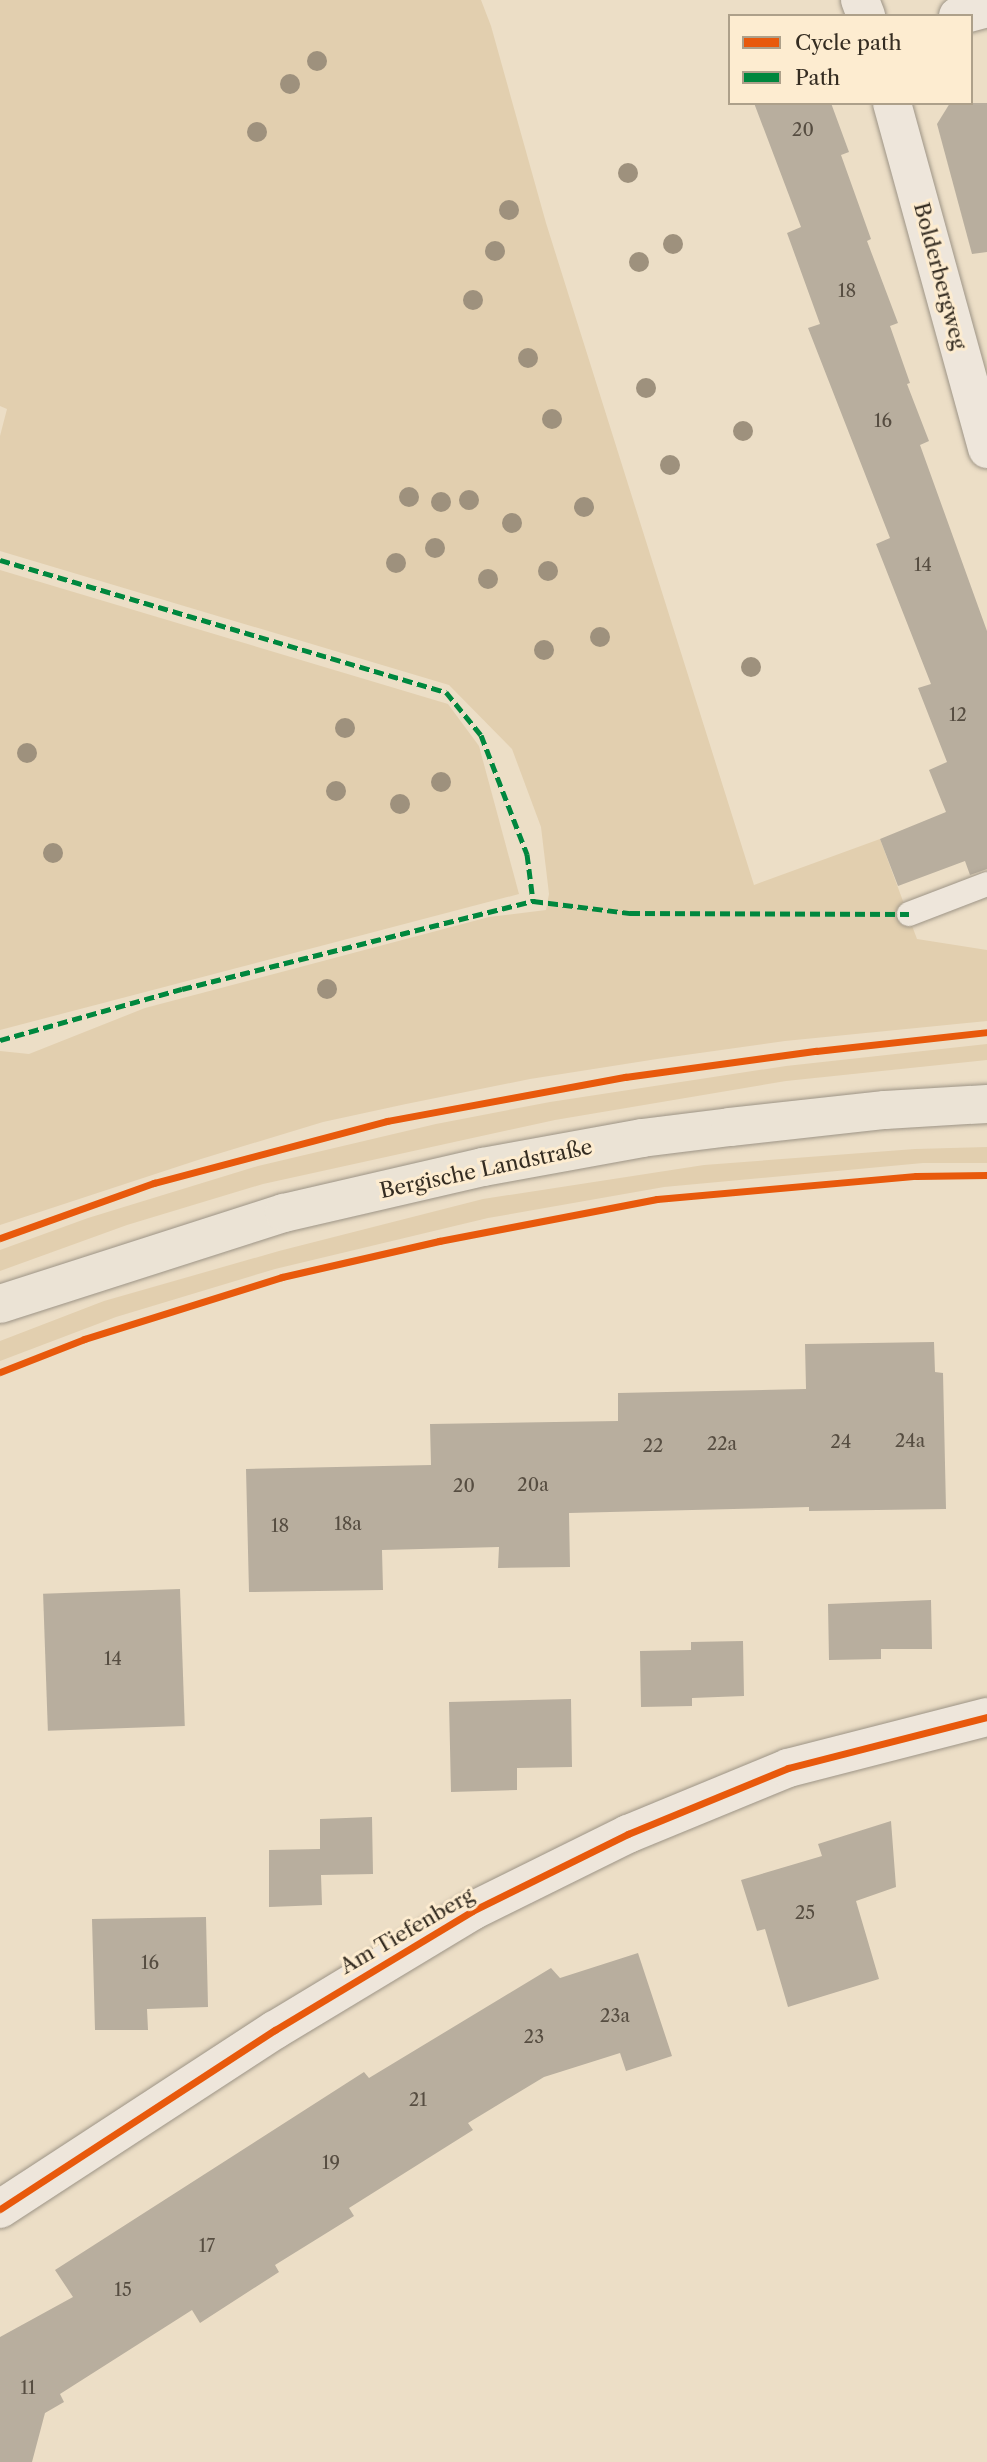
<!DOCTYPE html>
<html>
<head>
<meta charset="utf-8">
<style>
	body { margin:0 }
	#map { position:relative; width:987px; height:2462px; overflow:hidden; background:#ecdec6; font-family:"Libre Caslon Text",serif }
	div>[style] { position:absolute }
	.green>* { inset:0; background:#e2cfaf }
	.building>* { inset:0; background:#b8ae9e; transform-origin:0 0 }
	.roads { filter:drop-shadow(0 0 2px #9d9486) drop-shadow(0 0 2px #9d9486) }
	.service>* { height:24px; margin:-12px; padding:0 12px; transform-origin:12px; border-radius:12px; background:#eee6db }
	.minor>* { height:38px; margin:-19px; padding:0 19px; transform-origin:19px; border-radius:19px; background:#eee6db }
	.primary>* { height:38px; margin:-19px; padding:0 19px; transform-origin:19px; border-radius:19px; background:#ebe3d5 }
	.quiet>* { height:5px; margin-top:-2.5px; transform-origin:0; background:repeating-linear-gradient(90deg,#00873e 0 10px,transparent 0 15px) }
	.cycleway>* { height:7px; margin:-3.5px; padding:0 3.5px; transform-origin:3.5px; border-radius:3.5px; background:#e8590c }
	.trees>* { width:20px; height:20px; margin:-10px; border-radius:50%; background:#9e917d }
	span { translate:-50% -50%; white-space:nowrap; text-align:center; line-height:1.15; -webkit-text-stroke:6px #fdecd0; paint-order:stroke }
	.number-label { font-size:18px; color:#564d41 }
	.number-label span { -webkit-text-stroke-width:0 }
	.street-label { font-size:21px; color:#352d22 }
	.legend { position:absolute; left:728px; top:14px; width:245px; height:91px; box-sizing:border-box; background:#fdecd0; border:2px solid #ada08a; margin:0; padding:9px 12px; list-style:none; font-size:21px; color:#352d22 }
	.legend li { display:flex; align-items:center; gap:14px; height:35px }
	.legend b { width:35px; border:2px solid #ada08a }
</style>
</head>
<body>
<div id="map">
	<div class="green">
		<i style="clip-path:polygon(0 0,481px 0,491px 26px,546px 223px,754px 885px,880px 839px,917px 939px,987px 950px,987px 1021px,785px 1041px,657px 1059px,530px 1079px,406px 1104px,323px 1122px,201px 1159px,0 1225px,0 1051px,29px 1054px,145px 1008px,489px 917px,546px 910px,549px 894px,541px 827px,512px 749px,449px 685px,0 551px,0 436px,7px 409px,0 406px)"></i>
		<i style="clip-path:polygon(0 570px,448px 704px,479px 746px,519px 894px,0 1030px)"></i>
		<i style="clip-path:polygon(987px 1044px,987px 1060px,786px 1081px,555px 1120px,263px 1184px,127px 1225px,0 1271px,0 1250px,88px 1218px,258px 1166px,436px 1124px,550px 1102px,786px 1066px)"></i>
		<i style="clip-path:polygon(987px 1147px,987px 1163px,923px 1163px,664px 1187px,488px 1218px,275px 1269px,116px 1317px,0 1361px,0 1341px,104px 1301px,279px 1251px,483px 1199px,704px 1165px,915px 1149px)"></i>
	</div>
	<div class="building">
		<i style="clip-path:polygon(754px 103px,831px 103px,849px 152px,841px 155px,871px 239px,867px 241px,898px 323px,890px 326px,910px 383px,907px 384px,929px 441px,920px 445px,987px 631px,987px 869px,970px 875px,965px 861px,898px 886px,880px 839px,946px 812px,929px 770px,947px 762px,918px 688px,931px 684px,876px 544px,890px 538px,808px 328px,820px 324px,787px 233px,801px 227px)"></i>
		<i style="clip-path:polygon(950px 103px,987px 103px,987px 252px,972px 254px,937px 124px)"></i>
		<i style="clip-path:polygon(934px 1342px,935px 1372px,943px 1373px,946px 1509px,809px 1511px,809px 1507px,569px 1513px,570px 1567px,498px 1568px,499px 1547px,382px 1550px,383px 1590px,249px 1592px,246px 1469px,431px 1465px,430px 1424px,618px 1421px,618px 1393px,806px 1389px,805px 1344px)"></i>
		<i style="left:180px;top:1589px;width:137px;height:137px;rotate:88deg"></i>
		<i style="clip-path:polygon(931px 1600px,932px 1649px,881px 1649px,881px 1659px,829px 1660px,828px 1604px)"></i>
		<i style="clip-path:polygon(743px 1641px,744px 1696px,692px 1698px,692px 1706px,641px 1707px,640px 1651px,691px 1650px,691px 1642px)"></i>
		<i style="clip-path:polygon(571px 1699px,572px 1767px,517px 1768px,517px 1790px,451px 1792px,449px 1702px)"></i>
		<i style="clip-path:polygon(372px 1817px,373px 1874px,321px 1875px,322px 1905px,269px 1907px,269px 1850px,320px 1849px,320px 1819px)"></i>
		<i style="clip-path:polygon(891px 1821px,896px 1887px,856px 1901px,879px 1979px,788px 2007px,765px 1929px,757px 1931px,741px 1880px,822px 1856px,818px 1844px)"></i>
		<i style="clip-path:polygon(206px 1917px,208px 2007px,147px 2009px,148px 2030px,95px 2030px,92px 1919px)"></i>
		<i style="clip-path:polygon(638px 1953px,672px 2056px,626px 2071px,620px 2053px,544px 2077px,468px 2123px,473px 2130px,349px 2208px,354px 2216px,275px 2265px,279px 2272px,200px 2323px,192px 2310px,60px 2394px,64px 2402px,45px 2413px,32px 2462px,0 2462px,0 2337px,73px 2297px,55px 2270px,364px 2072px,369px 2078px,551px 1968px,560px 1978px)"></i>
	</div>
	<div class="roads">
		<div class="service">
			<i style="left:909px;top:914px;width:84px;rotate:-21deg"></i>
		</div>
		<div class="minor">
			<i style="left:860px;top:0;width:17px;rotate:69deg"></i>
			<i style="left:958px;top:16px;width:30px;rotate:-15deg"></i>
			<i style="left:892px;top:103px;width:359px;rotate:74.6deg"></i>
			<i style="left:0;top:2209px;width:328px;rotate:-33.1deg"></i>
			<i style="left:275px;top:2030px;width:230px;rotate:-31.1deg"></i>
			<i style="left:472px;top:1911px;width:174px;rotate:-26.3deg"></i>
			<i style="left:628px;top:1834px;width:173px;rotate:-22.4deg"></i>
			<i style="left:788px;top:1768px;width:205px;rotate:-14.4deg"></i>
		</div>
		<div class="primary">
			<i style="left:0;top:1304px;width:298px;rotate:-17.8deg"></i>
			<i style="left:284px;top:1213px;width:204px;rotate:-13deg"></i>
			<i style="left:483px;top:1167px;width:162px;rotate:-10.3deg"></i>
			<i style="left:642px;top:1138px;width:89px;rotate:-7.1deg"></i>
			<i style="left:730px;top:1127px;width:156px;rotate:-6.3deg"></i>
			<i style="left:885px;top:1110px;width:102px;rotate:-3.4deg"></i>
		</div>
	</div>
	<div class="quiet">
		<i style="left:0;top:560px;width:465px;rotate:16.5deg"></i>
		<i style="left:446px;top:692px;width:55px;rotate:50.9deg"></i>
		<i style="left:481px;top:735px;width:128px;rotate:68.9deg"></i>
		<i style="left:527px;top:854px;width:47px;rotate:82.7deg"></i>
		<i style="left:0;top:1040px;width:189px;rotate:-15.7deg"></i>
		<i style="left:182px;top:989px;width:362px;rotate:-14.1deg"></i>
		<i style="left:533px;top:901px;width:98px;rotate:7.1deg"></i>
		<i style="left:630px;top:913px;width:279px;rotate:0.2deg"></i>
	</div>
	<div class="cycleway">
		<i style="left:0;top:1238px;width:164px;rotate:-19.7deg"></i>
		<i style="left:154px;top:1183px;width:241px;rotate:-14.9deg"></i>
		<i style="left:387px;top:1121px;width:242px;rotate:-10.5deg"></i>
		<i style="left:625px;top:1077px;width:193px;rotate:-7.8deg"></i>
		<i style="left:816px;top:1051px;width:172px;rotate:-6.3deg"></i>
		<i style="left:0;top:1372px;width:90px;rotate:-21.4deg"></i>
		<i style="left:84px;top:1339px;width:207px;rotate:-17.4deg"></i>
		<i style="left:282px;top:1277px;width:161px;rotate:-12.9deg"></i>
		<i style="left:439px;top:1241px;width:222px;rotate:-10.9deg"></i>
		<i style="left:657px;top:1199px;width:260px;rotate:-5.1deg"></i>
		<i style="left:916px;top:1176px;width:71px;rotate:-0.8deg"></i>
		<i style="left:0;top:2209px;width:328px;rotate:-33.1deg"></i>
		<i style="left:275px;top:2030px;width:230px;rotate:-31.1deg"></i>
		<i style="left:472px;top:1911px;width:174px;rotate:-26.3deg"></i>
		<i style="left:628px;top:1834px;width:173px;rotate:-22.4deg"></i>
		<i style="left:788px;top:1768px;width:205px;rotate:-14.4deg"></i>
	</div>
	<div class="trees">
		<i style="left:317px;top:61px"></i>
		<i style="left:290px;top:84px"></i>
		<i style="left:257px;top:132px"></i>
		<i style="left:628px;top:173px"></i>
		<i style="left:509px;top:210px"></i>
		<i style="left:673px;top:244px"></i>
		<i style="left:495px;top:251px"></i>
		<i style="left:639px;top:262px"></i>
		<i style="left:473px;top:300px"></i>
		<i style="left:528px;top:358px"></i>
		<i style="left:646px;top:388px"></i>
		<i style="left:552px;top:419px"></i>
		<i style="left:743px;top:431px"></i>
		<i style="left:670px;top:465px"></i>
		<i style="left:409px;top:497px"></i>
		<i style="left:469px;top:500px"></i>
		<i style="left:441px;top:502px"></i>
		<i style="left:584px;top:507px"></i>
		<i style="left:512px;top:523px"></i>
		<i style="left:435px;top:548px"></i>
		<i style="left:396px;top:563px"></i>
		<i style="left:548px;top:571px"></i>
		<i style="left:488px;top:579px"></i>
		<i style="left:600px;top:637px"></i>
		<i style="left:544px;top:650px"></i>
		<i style="left:751px;top:667px"></i>
		<i style="left:345px;top:728px"></i>
		<i style="left:27px;top:753px"></i>
		<i style="left:441px;top:782px"></i>
		<i style="left:336px;top:791px"></i>
		<i style="left:400px;top:804px"></i>
		<i style="left:53px;top:853px"></i>
		<i style="left:327px;top:989px"></i>
	</div>
	<div class="number-label">
		<span style="left:803px;top:130px">20</span>
		<span style="left:847px;top:291px">18</span>
		<span style="left:883px;top:421px">16</span>
		<span style="left:923px;top:565px">14</span>
		<span style="left:958px;top:715px">12</span>
		<span style="left:910px;top:1441px">24a</span>
		<span style="left:841px;top:1442px">24</span>
		<span style="left:722px;top:1444px">22a</span>
		<span style="left:653px;top:1446px">22</span>
		<span style="left:533px;top:1485px">20a</span>
		<span style="left:464px;top:1486px">20</span>
		<span style="left:348px;top:1524px">18a</span>
		<span style="left:280px;top:1526px">18</span>
		<span style="left:113px;top:1659px">14</span>
		<span style="left:805px;top:1913px">25</span>
		<span style="left:150px;top:1963px">16</span>
		<span style="left:615px;top:2016px">23a</span>
		<span style="left:534px;top:2037px">23</span>
		<span style="left:418px;top:2100px">21</span>
		<span style="left:331px;top:2163px">19</span>
		<span style="left:207px;top:2246px">17</span>
		<span style="left:123px;top:2290px">15</span>
		<span style="left:28px;top:2388px">11</span>
	</div>
	<div class="street-label">
		<span style="left:940px;top:276px;rotate:75deg">Bolderbergweg</span>
		<span style="left:486px;top:1169px;rotate:-12deg">Bergische Landstraße</span>
		<span style="left:407px;top:1931px;rotate:-30deg">Am Tiefenberg</span>
	</div>
	<ul class="legend">
	<li><b style="height:9px;background:#e8590c"></b>Cycle path</li>
	<li><b style="height:9px;background:#00873e"></b>Path</li>
	</ul>
</div>
</body>
</html>
